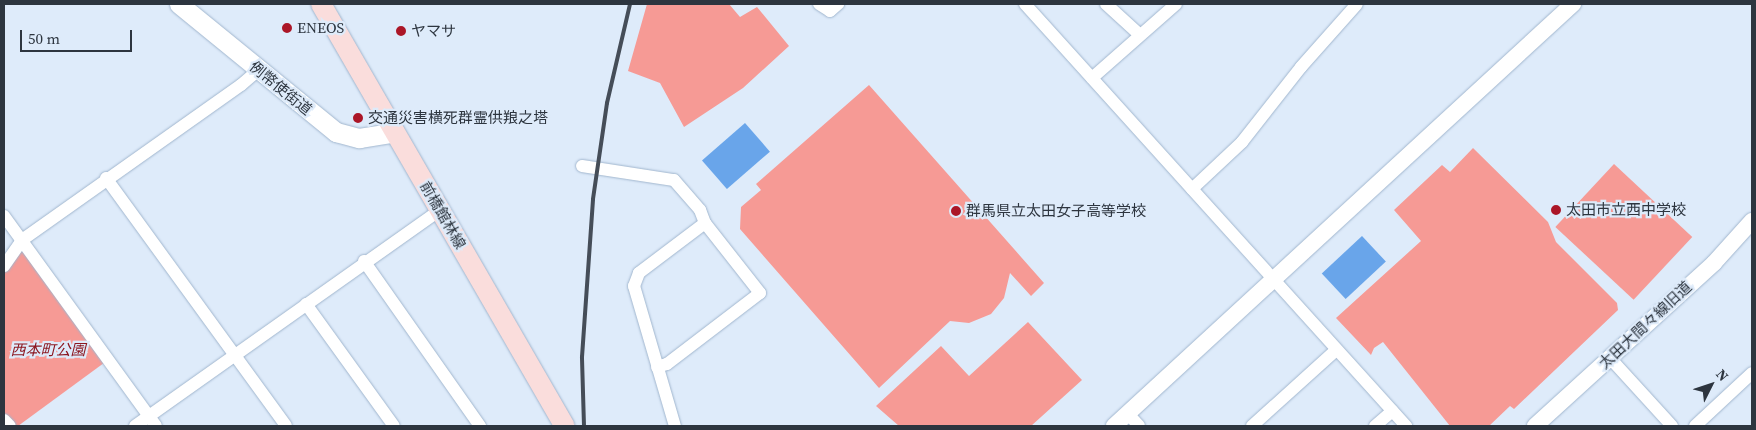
<!DOCTYPE html>
<html>
<head>
<meta charset="utf-8">
<style>
	body { margin:0 }
	#map { position:relative; width:1756px; height:430px; overflow:hidden; background:#deebfa; font-family:"Source Serif 4","Noto Sans JP",serif }
	div>[style] { position:absolute }
	.green>* { inset:0; background:#f69a95; transform-origin:0 0 }
	.water>* { inset:0; background:#69a5ea; transform-origin:0 0 }
	.roads { filter:drop-shadow(0 0 1px #a1b6ce) drop-shadow(0 0 1px #a1b6ce) }
	.minor>* { height:12px; margin:-6px; padding:0 6px; transform-origin:6px; border-radius:6px; background:#fff }
	.tertiary>* { height:16px; margin:-8px; padding:0 8px; transform-origin:8px; border-radius:8px; background:#fff }
	.secondary>* { height:19px; margin:-9.5px; padding:0 9.5px; transform-origin:9.5px; border-radius:9.5px; background:#fff }
	.primary>* { height:20px; margin:-10px; padding:0 10px; transform-origin:10px; border-radius:10px; background:#fadddc }
	.rail>* { height:4px; margin:-2px; padding:0 2px; transform-origin:2px; border-radius:2px; background:#454d58 }
	.dots>* { width:14px; height:14px; translate:-50% -50%; box-sizing:border-box; border:2px solid #deebfa; border-radius:50% }
	span { translate:-50% -50%; white-space:nowrap; text-align:center; line-height:1.15; -webkit-text-stroke:4.5px #deebfa; paint-order:stroke }
	.poi-label { font-size:15px; color:#2d353f }
	.left { translate:0 -50%; text-align:left }
	.street-label { font-size:15px; color:#2d353f }
	.park-label { font-size:15px; color:#8c1821; font-style:italic }
	.frame { position:absolute; inset:0; border:5px solid #2d353f; pointer-events:none }
	.north { position:absolute; left:1686px; top:360px; width:50px; height:50px; -webkit-text-stroke:4px #deebfa; paint-order:stroke; rotate:49deg; font-size:14px; font-weight:700; line-height:20px; text-align:center; color:#2d353f }
	.north::after { content:''; display:block; margin:auto; width:18px; height:22px; background:#2d353f; clip-path:polygon(50% 0,100% 100%,50% 72%,0 100%) }
	.scale { position:absolute; left:20px; top:30px; width:112px; height:22px; box-sizing:border-box; border:2px solid #2d353f; border-top:0; padding-left:6px; font-size:15px; line-height:18px; white-space:nowrap; color:#2d353f; -webkit-text-stroke:4px #deebfa; paint-order:stroke }
</style>
</head>
<body>
<div id="map">
	<div class="green">
		<i style="clip-path:polygon(647px 4px,729px 4px,740px 17px,757px 7px,789px 46px,743px 88px,684px 127px,660px 83px,628px 71px)"></i>
		<i style="clip-path:polygon(869px 85px,1044px 283px,1031px 296px,1010px 273px,1004px 298px,991px 314px,969px 323px,950px 321px,879px 388px,740px 229px,741px 207px,761px 190px,756px 184px)"></i>
		<i style="clip-path:polygon(1473px 148px,1548px 222px,1556px 242px,1617px 303px,1618px 310px,1514px 409px,1510px 406px,1489px 426px,1450px 426px,1383px 342px,1374px 348px,1371px 355px,1336px 318px,1421px 241px,1394px 210px,1442px 165px,1450px 172px)"></i>
		<i style="left:1614px;top:164px;width:107px;height:86px;rotate:43deg"></i>
		<i style="clip-path:polygon(22px 240px,108px 360px,18px 426px,10px 426px,4px 421px,4px 266px)"></i>
		<i style="clip-path:polygon(1028px 322px,1082px 380px,1031px 426px,899px 426px,876px 406px,941px 346px,969px 376px)"></i>
	</div>
	<div class="water">
		<i style="left:745px;top:123px;width:38px;height:57px;rotate:49deg"></i>
		<i style="left:1362px;top:236px;width:35px;height:55px;rotate:47deg"></i>
	</div>
	<div class="roads">
		<div class="minor">
			<i style="left:819px;top:4px;width:13px;rotate:32deg"></i>
			<i style="left:830px;top:11px;width:11px;rotate:-41deg"></i>
			<i style="left:1025px;top:4px;width:569px;rotate:47.92deg"></i>
			<i style="left:1106px;top:4px;width:46px;rotate:42.4deg"></i>
			<i style="left:1092px;top:78px;width:112px;rotate:-41.4deg"></i>
			<i style="left:582px;top:166px;width:93px;rotate:8.7deg"></i>
			<i style="left:674px;top:180px;width:40px;rotate:49deg"></i>
			<i style="left:700px;top:210px;width:14px;rotate:69deg"></i>
			<i style="left:705px;top:223px;width:83px;rotate:142.9deg"></i>
			<i style="left:639px;top:273px;width:14px;rotate:111deg"></i>
			<i style="left:634px;top:286px;width:146px;rotate:73.7deg"></i>
			<i style="left:106px;top:178px;width:306px;rotate:54deg"></i>
			<i style="left:1192px;top:189px;width:69px;rotate:-43.2deg"></i>
			<i style="left:1242px;top:142px;width:95px;rotate:-51.8deg"></i>
			<i style="left:1301px;top:67px;width:84px;rotate:-48.4deg"></i>
			<i style="left:4px;top:216px;width:259px;rotate:54.1deg"></i>
			<i style="left:364px;top:261px;width:202px;rotate:54.9deg"></i>
			<i style="left:4px;top:266px;width:32px;rotate:-55deg"></i>
			<i style="left:22px;top:240px;width:268px;rotate:-35.3deg"></i>
			<i style="left:241px;top:85px;width:23px;rotate:-41deg"></i>
			<i style="left:306px;top:304px;width:150px;rotate:54.2deg"></i>
			<i style="left:1610px;top:358px;width:92px;rotate:47.6deg"></i>
			<i style="left:657px;top:367px;width:10px;rotate:-17deg"></i>
			<i style="left:667px;top:364px;width:117px;rotate:-37.4deg"></i>
			<i style="left:760px;top:293px;width:89px;rotate:-128.2deg"></i>
			<i style="left:1128px;top:414px;width:16px;rotate:47deg"></i>
			<i style="left:4px;top:420px;width:8px;rotate:45deg"></i>
			<i style="left:135px;top:426px;width:374px;rotate:-35.3deg"></i>
			<i style="left:1252px;top:426px;width:113px;rotate:-42.1deg"></i>
			<i style="left:1375px;top:426px;width:23px;rotate:-41deg"></i>
			<i style="left:1695px;top:426px;width:78px;rotate:-42.9deg"></i>
		</div>
		<div class="tertiary">
			<i style="left:1114px;top:426px;width:624px;rotate:-42.6deg"></i>
			<i style="left:1535px;top:426px;width:242px;rotate:-42.3deg"></i>
			<i style="left:1714px;top:263px;width:57px;rotate:-47.9deg"></i>
		</div>
		<div class="secondary">
			<i style="left:179px;top:4px;width:203px;rotate:39.2deg"></i>
			<i style="left:336px;top:132px;width:24px;rotate:15deg"></i>
			<i style="left:359px;top:138px;width:36px;rotate:-9deg"></i>
		</div>
		<div class="primary">
			<i style="left:321px;top:4px;width:487px;rotate:60deg"></i>
		</div>
	</div>
	<div class="rail">
		<i style="left:584px;top:426px;width:69px;rotate:-91.7deg"></i>
		<i style="left:582px;top:357px;width:158px;rotate:-86deg"></i>
		<i style="left:593px;top:199px;width:97px;rotate:-81.7deg"></i>
		<i style="left:607px;top:103px;width:102px;rotate:-76.9deg"></i>
	</div>
	<div class="dots">
		<i style="left:287px;top:28px;background:#ab1627"></i>
		<i style="left:401px;top:31px;background:#ab1627"></i>
		<i style="left:358px;top:118px;background:#ab1627"></i>
		<i style="left:1556px;top:210px;background:#ab1627"></i>
		<i style="left:956px;top:211px;background:#ab1627"></i>
	</div>
	<div class="poi-label">
		<span class="left" style="left:297px;top:28px">ENEOS</span>
		<span class="left" style="left:411px;top:31px">ヤマサ</span>
		<span class="left" style="left:368px;top:118px">交通災害横死群霊供羪之塔</span>
		<span class="left" style="left:1566px;top:210px">太田市立西中学校</span>
		<span class="left" style="left:966px;top:211px">群馬県立太田女子高等学校</span>
	</div>
	<div class="street-label">
		<span style="left:281px;top:88px;rotate:39deg">例幣使街道</span>
		<span style="left:443px;top:215px;rotate:60deg">前橋館林線</span>
		<span style="left:1645px;top:325px;rotate:-43deg">太田大間々線旧道</span>
	</div>
	<div class="park-label">
		<span style="left:48px;top:350px">西本町公園</span>
	</div>
	<div class="frame"></div>
	<div class="north">N</div>
	<div class="scale">50 m</div>
</div>
</body>
</html>
